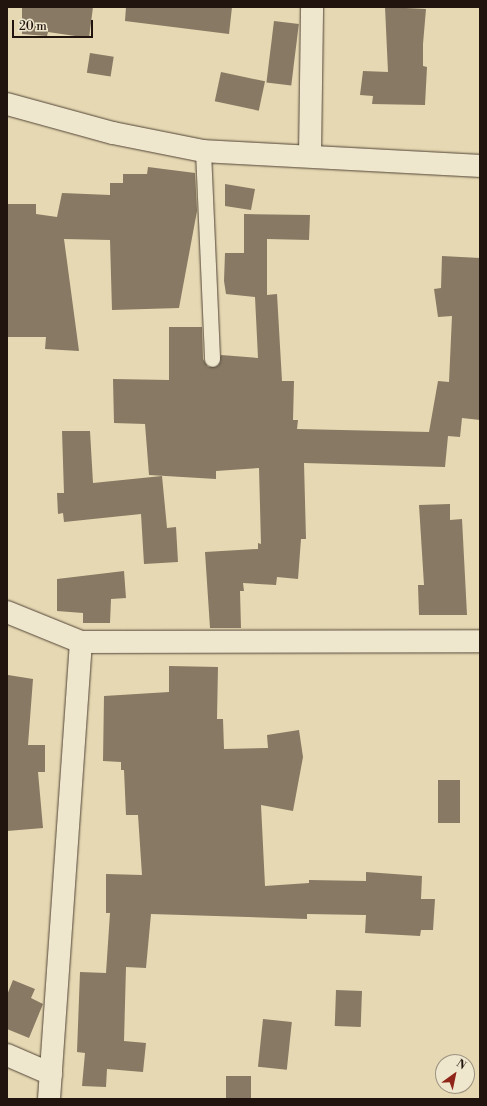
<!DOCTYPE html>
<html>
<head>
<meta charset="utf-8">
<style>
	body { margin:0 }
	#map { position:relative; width:487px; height:1106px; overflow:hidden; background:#e5d8b2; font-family:"Libre Bodoni",serif }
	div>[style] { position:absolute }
	.building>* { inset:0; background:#877963; transform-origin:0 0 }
	.roads { filter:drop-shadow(0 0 1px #524437) drop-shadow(0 0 1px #524437) }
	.lane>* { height:15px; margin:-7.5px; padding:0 7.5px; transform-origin:7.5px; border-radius:7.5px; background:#eee6cd }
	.street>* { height:22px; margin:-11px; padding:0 11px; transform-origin:11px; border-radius:11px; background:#eee6cd }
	span { translate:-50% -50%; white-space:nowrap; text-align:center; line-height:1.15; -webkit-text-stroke:3px #eee6cd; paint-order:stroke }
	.frame { position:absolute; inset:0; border:8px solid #21130e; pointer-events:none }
	.north { position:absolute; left:435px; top:1054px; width:40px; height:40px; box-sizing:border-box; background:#eee6cd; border:1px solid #9c9281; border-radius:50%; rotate:33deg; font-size:11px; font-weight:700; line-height:16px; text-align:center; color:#21130e }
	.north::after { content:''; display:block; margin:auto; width:14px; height:18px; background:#8f2418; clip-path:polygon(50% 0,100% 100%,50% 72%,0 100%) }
	.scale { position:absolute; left:12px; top:20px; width:81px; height:18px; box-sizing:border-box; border:2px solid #21130e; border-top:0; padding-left:5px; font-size:12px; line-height:14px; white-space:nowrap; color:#21130e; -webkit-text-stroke:3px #eee6cd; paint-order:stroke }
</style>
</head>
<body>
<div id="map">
	<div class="building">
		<i style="clip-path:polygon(22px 7px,93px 7px,89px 38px,48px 32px,47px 36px,22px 34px)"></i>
		<i style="clip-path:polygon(126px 7px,232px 7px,229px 34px,125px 21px)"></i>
		<i style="clip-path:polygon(385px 7px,426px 9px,423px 44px,423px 66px,427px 67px,425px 105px,372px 104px,373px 96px,360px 95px,363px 71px,388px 72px)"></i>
		<i style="left:274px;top:21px;width:25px;height:62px;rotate:7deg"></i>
		<i style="left:90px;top:53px;width:24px;height:20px;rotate:9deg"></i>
		<i style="left:221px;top:72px;width:45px;height:30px;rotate:12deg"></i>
		<i style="clip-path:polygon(148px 167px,195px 173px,197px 211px,179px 308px,112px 310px,110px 240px,64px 239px,79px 351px,45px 349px,46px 337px,7px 337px,7px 204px,36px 204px,36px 214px,57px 217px,62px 193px,110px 195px,110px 183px,123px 183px,123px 174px,147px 174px)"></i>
		<i style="clip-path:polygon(225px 184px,255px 189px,251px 210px,225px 206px)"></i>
		<i style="clip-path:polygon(244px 214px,310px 215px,309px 240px,267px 239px,267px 295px,277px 294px,282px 381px,294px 381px,293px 420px,298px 420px,297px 429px,429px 432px,438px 381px,449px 382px,452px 316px,438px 317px,434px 289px,441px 288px,442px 256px,480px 258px,480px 420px,462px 418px,460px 437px,448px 436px,445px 467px,304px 463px,306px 539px,301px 539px,298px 579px,277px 577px,276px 585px,243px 583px,244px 591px,240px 591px,241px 628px,210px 628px,205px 552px,258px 549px,258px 543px,261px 544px,259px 468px,216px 471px,216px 479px,149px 475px,145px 424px,114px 423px,113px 379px,169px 380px,169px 327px,202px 327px,203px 359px,208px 367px,217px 366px,221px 355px,258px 358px,255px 297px,226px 294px,224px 281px,225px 253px,244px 253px)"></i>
		<i style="clip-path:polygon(62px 431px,90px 431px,93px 483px,162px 476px,167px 528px,176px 527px,178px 562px,144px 564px,141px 514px,64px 522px,63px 513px,58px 514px,57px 493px,64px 493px)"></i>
		<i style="clip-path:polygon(450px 504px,450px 520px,462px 519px,467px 615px,419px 615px,418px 585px,424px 585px,419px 505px)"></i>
		<i style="clip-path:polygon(124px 571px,126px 598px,111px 599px,110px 623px,83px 623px,83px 613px,57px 611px,57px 579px)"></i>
		<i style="clip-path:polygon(169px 666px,218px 667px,217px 719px,223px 719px,224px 749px,268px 748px,267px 735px,299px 730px,303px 757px,293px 811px,261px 805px,265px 886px,309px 883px,309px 880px,366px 881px,366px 872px,422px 876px,421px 899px,435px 899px,433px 930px,421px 930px,420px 936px,365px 933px,366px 915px,307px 914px,307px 919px,151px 914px,146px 968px,126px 967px,124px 1041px,146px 1043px,143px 1072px,107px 1069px,106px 1087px,82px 1086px,85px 1053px,77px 1052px,80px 972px,106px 973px,110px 913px,106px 913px,106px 874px,142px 875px,138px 815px,126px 815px,124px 770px,121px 770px,121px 762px,103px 761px,104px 696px,169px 692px)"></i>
		<i style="clip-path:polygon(8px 675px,33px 679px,28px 745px,45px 745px,45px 772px,38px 772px,43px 828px,7px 831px)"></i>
		<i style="left:438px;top:780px;width:22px;height:43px"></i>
		<i style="clip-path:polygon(13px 980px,35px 989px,31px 998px,43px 1004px,29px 1038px,7px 1029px,7px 995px)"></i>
		<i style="left:336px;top:990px;width:26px;height:36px;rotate:2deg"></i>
		<i style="left:263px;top:1019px;width:29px;height:48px;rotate:6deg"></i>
		<i style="left:226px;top:1076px;width:25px;height:23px"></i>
	</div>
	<div class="roads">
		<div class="lane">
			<i style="left:203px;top:151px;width:208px;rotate:87.5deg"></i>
		</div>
		<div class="street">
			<i style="left:7px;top:104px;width:110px;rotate:15.3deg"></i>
			<i style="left:113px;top:133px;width:92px;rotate:11.3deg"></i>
			<i style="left:203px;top:151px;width:277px;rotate:3.1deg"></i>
			<i style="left:310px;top:155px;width:148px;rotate:-89.2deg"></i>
			<i style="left:7px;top:612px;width:80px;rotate:22.1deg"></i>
			<i style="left:81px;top:642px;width:399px;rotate:-0.1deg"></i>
			<i style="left:7px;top:1055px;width:48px;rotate:23.4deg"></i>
			<i style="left:49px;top:1099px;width:458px;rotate:-86deg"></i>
		</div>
	</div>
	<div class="frame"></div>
	<div class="north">N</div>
	<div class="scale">20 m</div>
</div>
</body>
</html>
